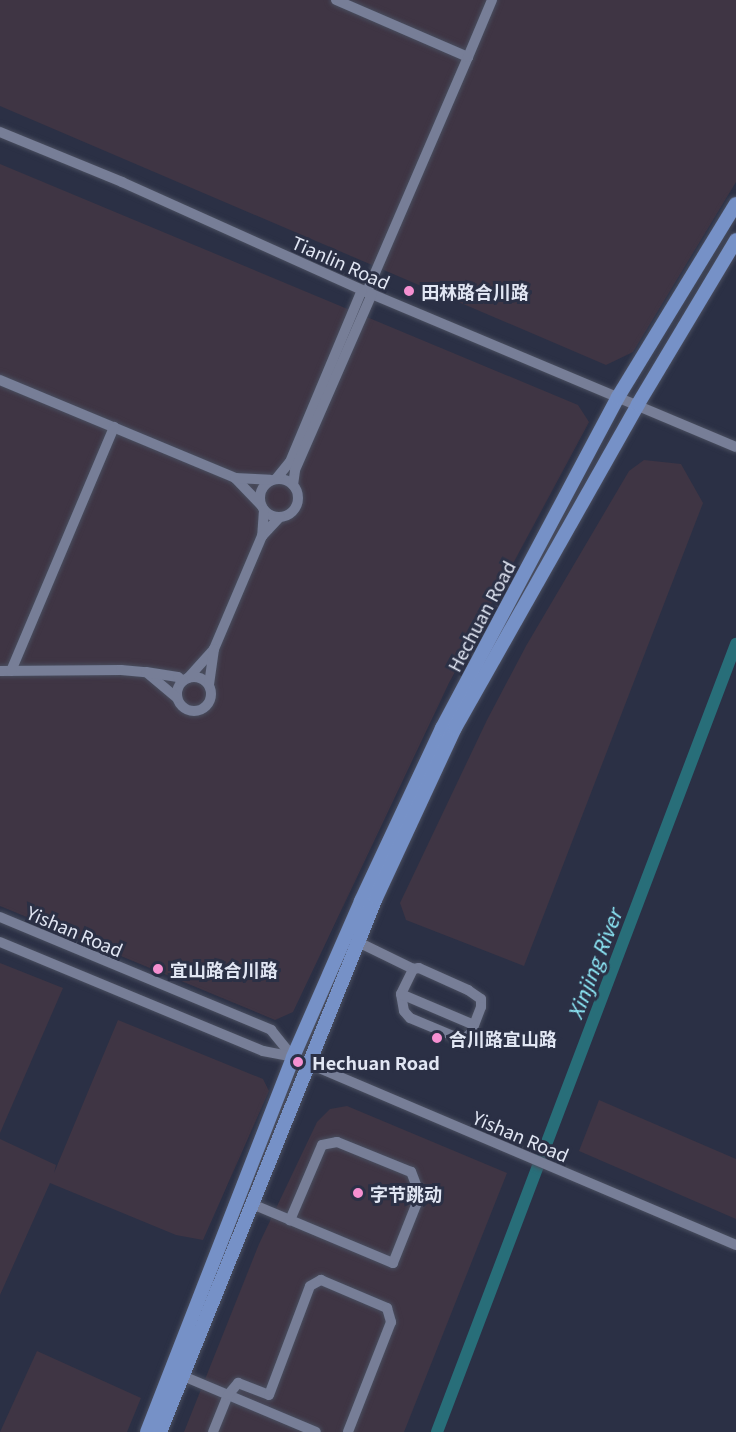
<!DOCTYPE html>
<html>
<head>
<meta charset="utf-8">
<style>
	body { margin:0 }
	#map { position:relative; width:736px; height:1432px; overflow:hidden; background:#2b3045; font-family:Georgia,"Noto Sans SC",serif }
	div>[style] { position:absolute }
	.commercial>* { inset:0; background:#3f3544 }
	.canal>* { height:12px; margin:-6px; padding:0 6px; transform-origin:6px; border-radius:6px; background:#286e79 }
	.roads { filter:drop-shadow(0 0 2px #494e5f) drop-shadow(0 0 2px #494e5f) }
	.minor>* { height:10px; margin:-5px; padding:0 5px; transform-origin:5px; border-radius:5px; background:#777e97 }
	.minor>.ring { margin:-5px; padding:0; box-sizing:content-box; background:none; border:10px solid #777e97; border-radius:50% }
	.major>* { height:14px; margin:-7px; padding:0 7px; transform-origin:7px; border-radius:7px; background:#7691c7 }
	.dots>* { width:16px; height:16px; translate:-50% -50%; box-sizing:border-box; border:3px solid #2b3045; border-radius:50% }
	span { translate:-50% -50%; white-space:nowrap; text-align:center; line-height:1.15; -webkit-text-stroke:6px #2b3045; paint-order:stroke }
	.street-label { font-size:18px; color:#e1e6f3 }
	.poi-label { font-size:18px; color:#e1e6f3; font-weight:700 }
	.left { translate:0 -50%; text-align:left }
	.water-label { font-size:20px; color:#8de8f7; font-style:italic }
</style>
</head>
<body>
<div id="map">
	<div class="commercial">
		<i style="clip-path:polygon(0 0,736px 0,736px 182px,633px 352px,606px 365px,0 106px)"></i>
		<i style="clip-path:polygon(0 164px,578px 405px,589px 422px,449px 683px,293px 1012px,275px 1020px,0 906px)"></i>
		<i style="clip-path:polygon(644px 460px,681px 464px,703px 503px,524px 966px,406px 920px,400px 903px,487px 720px,526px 646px,629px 471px)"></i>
		<i style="clip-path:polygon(0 963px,63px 988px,0 1133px)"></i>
		<i style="clip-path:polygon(118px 1020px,263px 1079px,269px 1091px,203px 1240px,176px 1235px,50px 1183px,0 1295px,0 1139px,56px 1165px,54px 1173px)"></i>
		<i style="clip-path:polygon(599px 1100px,736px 1159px,736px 1219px,579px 1151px)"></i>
		<i style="clip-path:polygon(347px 1106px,507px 1173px,404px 1432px,184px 1432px,259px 1244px,317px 1122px,330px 1109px)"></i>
		<i style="clip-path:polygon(37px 1351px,141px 1398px,127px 1432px,0 1432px)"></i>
	</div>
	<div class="canal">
		<i style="left:437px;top:1432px;width:843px;rotate:-69.22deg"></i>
	</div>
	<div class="roads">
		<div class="minor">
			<i style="left:336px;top:0;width:144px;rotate:23.4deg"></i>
			<i style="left:468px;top:57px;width:256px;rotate:113.3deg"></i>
			<i style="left:468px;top:57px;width:62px;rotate:-67.2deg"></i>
			<i style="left:0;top:132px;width:132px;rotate:22.3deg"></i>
			<i style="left:122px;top:182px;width:269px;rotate:24.2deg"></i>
			<i style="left:367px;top:292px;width:400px;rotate:22.8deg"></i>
			<i style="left:0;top:380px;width:255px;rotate:22.6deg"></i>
			<i class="ring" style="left:260px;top:479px;width:28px;height:28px"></i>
			<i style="left:276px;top:479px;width:22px;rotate:-51deg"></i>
			<i style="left:290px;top:462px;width:186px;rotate:-67.3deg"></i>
			<i style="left:293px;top:485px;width:15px;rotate:-82deg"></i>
			<i style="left:295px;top:470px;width:192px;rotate:-66.4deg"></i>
			<i style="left:261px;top:505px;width:37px;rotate:-134deg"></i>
			<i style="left:235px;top:478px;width:35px;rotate:3deg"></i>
			<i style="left:264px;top:510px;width:26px;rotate:94deg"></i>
			<i style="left:262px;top:536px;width:26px;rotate:-47deg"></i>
			<i style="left:214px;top:649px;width:123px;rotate:-67deg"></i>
			<i style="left:0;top:671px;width:121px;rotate:-0.5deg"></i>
			<i style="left:121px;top:670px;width:25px;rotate:5deg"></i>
			<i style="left:11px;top:671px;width:265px;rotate:-67.1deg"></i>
			<i class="ring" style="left:177px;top:677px;width:24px;height:24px"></i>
			<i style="left:188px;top:678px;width:39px;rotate:-48deg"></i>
			<i style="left:214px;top:649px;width:36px;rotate:98deg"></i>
			<i style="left:177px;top:698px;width:40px;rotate:-140deg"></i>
			<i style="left:146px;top:672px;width:32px;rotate:9deg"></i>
			<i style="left:178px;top:677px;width:6px;rotate:39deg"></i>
			<i style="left:0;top:917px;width:294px;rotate:22.6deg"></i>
			<i style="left:271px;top:1030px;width:35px;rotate:51deg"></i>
			<i style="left:0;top:942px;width:285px;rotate:22.5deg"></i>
			<i style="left:263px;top:1051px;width:31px;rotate:11deg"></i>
			<i style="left:293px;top:1057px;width:481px;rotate:23deg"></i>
			<i style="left:358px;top:942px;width:61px;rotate:26.1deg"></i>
			<i style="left:413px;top:969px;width:6px;rotate:-9deg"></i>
			<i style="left:419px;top:968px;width:54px;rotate:24.2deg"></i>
			<i style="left:468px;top:990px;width:16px;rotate:35deg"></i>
			<i style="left:481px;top:999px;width:8px;rotate:90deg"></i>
			<i style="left:481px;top:1007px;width:28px;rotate:111deg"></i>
			<i style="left:471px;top:1033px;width:11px;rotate:139deg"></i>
			<i style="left:463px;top:1040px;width:57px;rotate:-157.5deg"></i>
			<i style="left:410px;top:1018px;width:9px;rotate:-131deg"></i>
			<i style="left:404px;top:1011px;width:17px;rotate:-100deg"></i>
			<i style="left:401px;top:994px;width:28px;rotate:-64deg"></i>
			<i style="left:401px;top:994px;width:79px;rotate:23deg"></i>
			<i style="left:252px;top:1204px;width:153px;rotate:22.7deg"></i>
			<i style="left:393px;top:1263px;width:73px;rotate:-68.3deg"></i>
			<i style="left:420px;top:1195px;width:25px;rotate:-111deg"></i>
			<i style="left:411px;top:1172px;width:80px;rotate:-157.9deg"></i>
			<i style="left:337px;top:1142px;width:15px;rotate:169deg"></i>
			<i style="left:322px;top:1145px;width:82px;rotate:113.1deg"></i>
			<i style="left:183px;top:1376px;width:144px;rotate:22.8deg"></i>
			<i style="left:213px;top:1432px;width:40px;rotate:-68deg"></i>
			<i style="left:228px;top:1395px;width:16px;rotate:-50deg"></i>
			<i style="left:238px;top:1383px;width:33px;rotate:21deg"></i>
			<i style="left:269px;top:1395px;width:116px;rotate:-69.4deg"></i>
			<i style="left:310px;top:1286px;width:13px;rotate:-29deg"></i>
			<i style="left:321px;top:1280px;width:72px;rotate:23deg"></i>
			<i style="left:387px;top:1308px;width:15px;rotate:74deg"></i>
			<i style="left:391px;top:1322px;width:118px;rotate:111.4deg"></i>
		</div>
		<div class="major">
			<i style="left:147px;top:1432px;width:402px;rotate:-68.7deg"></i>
			<i style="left:293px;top:1057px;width:170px;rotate:-66.4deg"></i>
			<i style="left:361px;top:901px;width:191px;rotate:-64.9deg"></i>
			<i style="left:442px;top:728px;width:375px;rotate:-62deg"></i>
			<i style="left:618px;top:397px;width:226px;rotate:-58.6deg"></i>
			<i style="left:160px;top:1432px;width:576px;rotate:-67.98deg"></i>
			<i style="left:376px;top:898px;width:187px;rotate:-65.1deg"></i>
			<i style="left:455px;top:728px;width:372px;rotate:-60.5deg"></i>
			<i style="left:638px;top:404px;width:191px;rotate:-59.1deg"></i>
		</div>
	</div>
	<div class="dots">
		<i style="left:409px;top:291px;background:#f590d1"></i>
		<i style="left:158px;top:969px;background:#f590d1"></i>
		<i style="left:437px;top:1038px;background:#f590d1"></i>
		<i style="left:298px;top:1062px;background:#f590d1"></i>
		<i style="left:358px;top:1193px;background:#f590d1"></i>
	</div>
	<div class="street-label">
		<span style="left:341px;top:262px;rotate:24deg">Tianlin Road</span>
		<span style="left:481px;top:616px;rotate:-62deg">Hechuan Road</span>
		<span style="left:75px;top:931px;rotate:23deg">Yishan Road</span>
		<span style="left:521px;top:1136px;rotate:23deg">Yishan Road</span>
	</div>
	<div class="poi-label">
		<span class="left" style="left:421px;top:291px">田林路合川路</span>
		<span class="left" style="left:170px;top:969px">宜山路合川路</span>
		<span class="left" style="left:449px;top:1038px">合川路宜山路</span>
		<span class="left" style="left:312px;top:1062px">Hechuan Road</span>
		<span class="left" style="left:370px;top:1193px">字节跳动</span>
	</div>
	<div class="water-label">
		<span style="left:594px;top:964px;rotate:-69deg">Xinjing River</span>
	</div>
</div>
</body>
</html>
